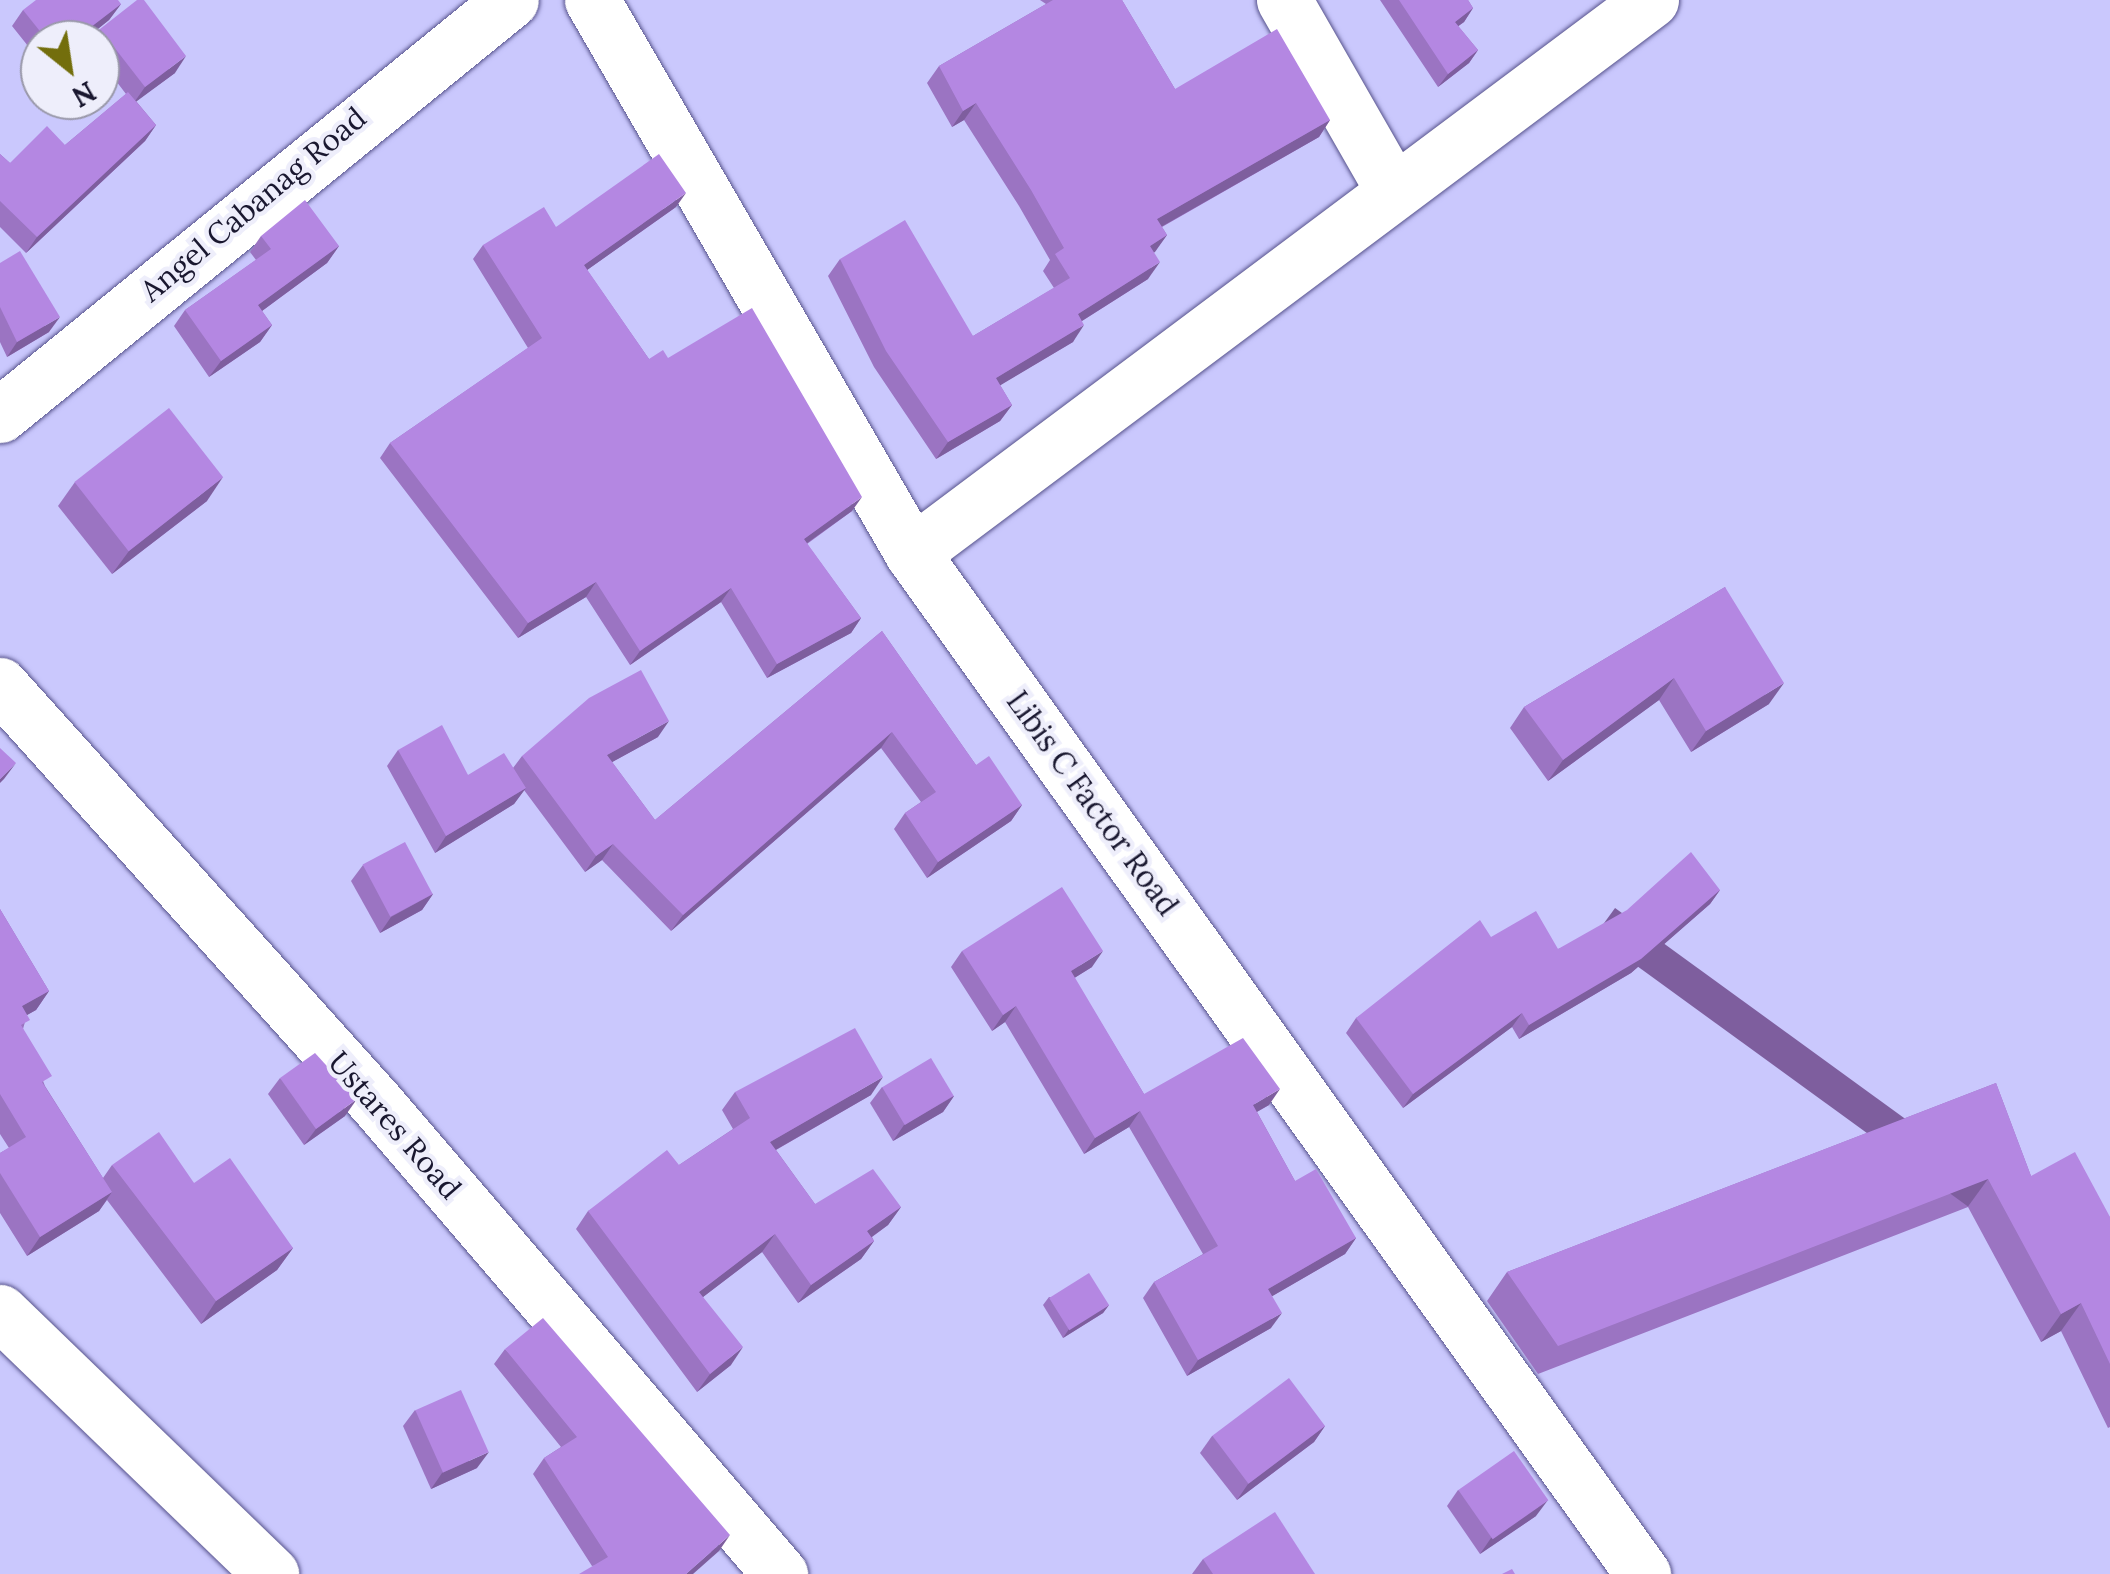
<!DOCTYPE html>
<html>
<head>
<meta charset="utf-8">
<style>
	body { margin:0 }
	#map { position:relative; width:2110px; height:1574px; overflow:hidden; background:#cac8fd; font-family:Lora,serif }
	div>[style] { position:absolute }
	.roads { filter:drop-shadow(0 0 2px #57538c) drop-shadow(0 0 2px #57538c) }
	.minor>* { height:55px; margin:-27.5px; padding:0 27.5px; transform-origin:27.5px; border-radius:27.5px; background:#fff }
	.wall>* { inset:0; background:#9b74c2 }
	.shaded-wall>* { inset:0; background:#7e5e9e; transform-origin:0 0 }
	.building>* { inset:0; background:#b487e2; transform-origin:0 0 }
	span { translate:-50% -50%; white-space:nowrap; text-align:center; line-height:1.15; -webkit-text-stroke:9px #eeeefb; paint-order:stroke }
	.street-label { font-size:30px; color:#19172f }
	.north { position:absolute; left:20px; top:20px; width:100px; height:100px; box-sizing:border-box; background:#eeeefb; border:2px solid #9998a9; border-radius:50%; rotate:150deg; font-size:28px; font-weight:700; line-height:40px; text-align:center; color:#19172f }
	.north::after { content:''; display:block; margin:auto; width:35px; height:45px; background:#736e0c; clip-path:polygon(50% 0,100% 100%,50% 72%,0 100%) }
</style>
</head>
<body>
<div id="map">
	<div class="roads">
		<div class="minor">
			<i style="left:592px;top:0;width:639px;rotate:59.94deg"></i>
			<i style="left:912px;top:553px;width:1256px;rotate:54.4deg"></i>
			<i style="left:1284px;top:0;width:215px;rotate:60.2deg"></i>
			<i style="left:0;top:415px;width:658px;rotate:-39.08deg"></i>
			<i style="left:912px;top:553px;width:923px;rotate:-36.81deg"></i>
			<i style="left:0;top:685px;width:565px;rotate:48.01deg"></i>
			<i style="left:378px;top:1105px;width:618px;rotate:49.4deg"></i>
			<i style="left:0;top:1312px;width:377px;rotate:44deg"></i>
		</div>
	</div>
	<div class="wall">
		<i style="clip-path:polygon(1040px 0,1122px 0,1175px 89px,1330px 120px,1319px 137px,1162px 227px,1167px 235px,1154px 252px,1148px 279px,1082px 321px,1073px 342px,1000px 385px,1012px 405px,1000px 421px,936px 459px,874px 367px,828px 276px,840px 259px,973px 336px,1054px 288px,1043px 271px,1050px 260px,1019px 206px,964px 120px,952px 127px,927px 83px,939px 66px,1046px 4px)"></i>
		<i style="clip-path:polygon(1380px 0,1468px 0,1473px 8px,1464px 22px,1458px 26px,1478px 50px,1469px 63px,1438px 87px)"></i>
		<i style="clip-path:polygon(121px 4px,109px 20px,84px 40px,40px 40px,40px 61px,12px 26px,23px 10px)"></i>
		<i style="clip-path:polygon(100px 29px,175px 73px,136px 101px,156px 125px,145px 141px,26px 253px,0 227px,0 154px,10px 163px,65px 145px,126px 94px,100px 60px,100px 40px,92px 40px)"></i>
		<i style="clip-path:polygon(676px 207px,587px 270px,649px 359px,668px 358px,852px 511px,807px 544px,861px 618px,851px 633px,767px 678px,721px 602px,630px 665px,586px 597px,518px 638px,380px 458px,390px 443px,528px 348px,473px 259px,483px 245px,556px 227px)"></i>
		<i style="clip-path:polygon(261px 236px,339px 246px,327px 263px,262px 311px,272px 325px,260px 342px,209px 377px,174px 326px,185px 310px,256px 260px,250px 252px)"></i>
		<i style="clip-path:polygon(0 263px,49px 332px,7px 357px,0 342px)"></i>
		<i style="clip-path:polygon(75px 482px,207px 501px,112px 574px,58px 506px)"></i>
		<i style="clip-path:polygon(1725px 587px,1769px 704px,1691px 752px,1659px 700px,1548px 781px,1510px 728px,1524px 707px)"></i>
		<i style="clip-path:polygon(882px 631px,976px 765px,1022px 805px,1011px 821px,927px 878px,894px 829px,905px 813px,921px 802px,881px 748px,671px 931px,602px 860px,585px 872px,524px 790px,514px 804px,435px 853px,387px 766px,398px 750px,468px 775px,513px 768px,522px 756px,658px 737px,612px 762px,655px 820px)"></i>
		<i style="clip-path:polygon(363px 865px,433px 894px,422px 910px,380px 933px,351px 881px)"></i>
		<i style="clip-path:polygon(1720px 890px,1710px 904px,1631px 973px,1519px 1039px,1512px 1027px,1403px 1108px,1346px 1033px,1356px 1018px,1491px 937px,1558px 949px)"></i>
		<i style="clip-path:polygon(0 909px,49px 991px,36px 1010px,27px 1015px,23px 1029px,45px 1086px,103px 1178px,112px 1165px,194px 1183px,293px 1248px,277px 1270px,201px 1324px,107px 1200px,99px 1211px,27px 1256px,0 1213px,0 1153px,9px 1148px,0 1134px)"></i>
		<i style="clip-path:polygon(962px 951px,1092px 967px,1074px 978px,1144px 1094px,1269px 1105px,1257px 1112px,1295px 1181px,1356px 1238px,1345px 1254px,1272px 1296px,1271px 1328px,1187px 1376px,1143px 1298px,1154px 1282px,1203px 1254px,1129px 1127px,1084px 1154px,1005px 1022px,992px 1031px,951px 967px)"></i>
		<i style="clip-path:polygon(280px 1078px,345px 1116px,304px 1145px,268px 1094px)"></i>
		<i style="clip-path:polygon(1996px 1083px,2031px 1176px,2110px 1217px,2110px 1427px,2108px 1428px,2061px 1331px,2041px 1342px,1968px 1207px,1538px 1374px,1487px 1301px,1507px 1272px)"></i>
		<i style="clip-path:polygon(882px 1087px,954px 1096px,943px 1112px,893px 1141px,870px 1103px)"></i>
		<i style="clip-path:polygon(735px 1092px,871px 1095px,776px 1150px,815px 1204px,901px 1207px,888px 1225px,872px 1237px,874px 1241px,861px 1259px,798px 1303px,762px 1252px,703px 1297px,731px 1365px,697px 1392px,576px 1229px,588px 1211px,679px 1165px,733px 1129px,722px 1110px)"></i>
		<i style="clip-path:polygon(1049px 1297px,1109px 1305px,1103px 1313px,1063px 1338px,1043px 1305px)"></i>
		<i style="clip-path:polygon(505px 1349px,719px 1551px,592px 1566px,533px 1474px,544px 1458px,561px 1447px,494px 1364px)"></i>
		<i style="clip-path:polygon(415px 1410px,477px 1468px,431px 1489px,403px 1426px)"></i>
		<i style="clip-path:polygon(1325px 1426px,1314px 1442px,1237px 1500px,1200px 1453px,1212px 1436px)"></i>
		<i style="clip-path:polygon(1458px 1490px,1536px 1516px,1480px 1554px,1447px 1506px)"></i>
		<i style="clip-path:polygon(1203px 1559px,1315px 1574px,1192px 1574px)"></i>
	</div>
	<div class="shaded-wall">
		<i style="clip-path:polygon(121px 4px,109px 20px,84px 40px,74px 40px)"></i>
		<i style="clip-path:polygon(1473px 8px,1464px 22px,1446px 35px,1455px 22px)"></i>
		<i style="clip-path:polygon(1478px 50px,1469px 63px,1438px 87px,1448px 74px)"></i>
		<i style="clip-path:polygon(186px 56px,175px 73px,133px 104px,145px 87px)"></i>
		<i style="clip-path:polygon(976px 103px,964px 120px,952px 127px,963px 111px)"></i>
		<i style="clip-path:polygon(1330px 120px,1319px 137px,1145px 236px,1157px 219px)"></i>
		<i style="clip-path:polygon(156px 125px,145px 141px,26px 253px,37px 237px)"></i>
		<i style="clip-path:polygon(686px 193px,676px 207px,573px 280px,584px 265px)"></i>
		<i style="clip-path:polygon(1167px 235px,1155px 252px,1138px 262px,1150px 246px)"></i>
		<i style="clip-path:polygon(339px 246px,327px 263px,247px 322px,258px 305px)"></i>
		<i style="clip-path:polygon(1160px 262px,1148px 279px,1066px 331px,1078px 314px)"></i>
		<i style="clip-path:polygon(60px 317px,49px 332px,7px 357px,17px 342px)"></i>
		<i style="clip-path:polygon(272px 325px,260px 342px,209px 377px,221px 361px)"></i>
		<i style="clip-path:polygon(1084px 325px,1073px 342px,984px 395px,996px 378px)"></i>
		<i style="clip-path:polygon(1012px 405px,1000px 421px,936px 459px,948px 442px)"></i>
		<i style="clip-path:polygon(223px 477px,207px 501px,112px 574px,129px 551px)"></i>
		<i style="clip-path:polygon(862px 497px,852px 511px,793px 553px,804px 539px)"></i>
		<i style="clip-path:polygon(596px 582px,586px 597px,518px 638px,528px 623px)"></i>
		<i style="clip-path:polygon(731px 588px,721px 602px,630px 665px,640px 651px)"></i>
		<i style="clip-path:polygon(861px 618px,851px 633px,767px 678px,777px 664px)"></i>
		<i style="clip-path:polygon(1674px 678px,1659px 700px,1548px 781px,1563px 760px)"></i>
		<i style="clip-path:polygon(1784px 683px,1769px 704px,1691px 752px,1706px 731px)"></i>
		<i style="clip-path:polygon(669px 721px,658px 737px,596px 771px,607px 755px)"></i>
		<i style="clip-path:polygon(892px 732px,881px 748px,671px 931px,683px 915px)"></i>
		<i style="clip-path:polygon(16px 763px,4px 779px,0 783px,0 779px)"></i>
		<i style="clip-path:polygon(526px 788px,514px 804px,435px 853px,446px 836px)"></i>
		<i style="clip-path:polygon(1022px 805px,1011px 821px,927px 878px,938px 862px)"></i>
		<i style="clip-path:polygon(613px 844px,602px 860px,585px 872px,596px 856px)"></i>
		<i style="clip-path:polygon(1720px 890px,1710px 904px,1631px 973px,1519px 1039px,1529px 1025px)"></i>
		<i style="clip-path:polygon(433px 894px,422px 910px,380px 933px,391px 917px)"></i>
		<i style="clip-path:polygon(1103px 951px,1092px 967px,1060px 987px,1071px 971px)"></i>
		<i style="clip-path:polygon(49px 991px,36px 1010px,9px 1025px,22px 1006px)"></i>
		<i style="clip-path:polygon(1016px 1006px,1005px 1022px,992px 1031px,1003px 1015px)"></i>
		<i style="clip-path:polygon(1522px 1013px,1512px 1027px,1403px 1108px,1413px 1094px)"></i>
		<i style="clip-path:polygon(883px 1077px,871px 1095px,758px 1160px,770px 1142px)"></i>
		<i style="clip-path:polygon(1280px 1089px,1269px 1105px,1242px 1120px,1253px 1105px)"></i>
		<i style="clip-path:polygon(954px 1096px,943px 1112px,893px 1141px,904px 1125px)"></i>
		<i style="clip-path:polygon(357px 1099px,345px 1116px,304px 1145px,316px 1129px)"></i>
		<i style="clip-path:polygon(1140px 1111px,1129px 1127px,1084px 1154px,1095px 1138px)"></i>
		<i style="left:1988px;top:1179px;width:34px;height:461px;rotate:126deg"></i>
		<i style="clip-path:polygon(112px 1192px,99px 1211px,27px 1256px,40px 1237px)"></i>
		<i style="clip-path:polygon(901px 1207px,888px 1225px,855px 1249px,867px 1231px)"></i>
		<i style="clip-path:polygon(775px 1234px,762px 1252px,686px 1310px,699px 1292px)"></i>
		<i style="clip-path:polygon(1356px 1238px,1345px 1254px,1257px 1305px,1268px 1289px)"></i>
		<i style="clip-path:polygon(874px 1241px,861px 1259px,798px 1303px,811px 1285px)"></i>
		<i style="clip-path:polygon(293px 1248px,277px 1270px,201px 1324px,216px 1301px)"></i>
		<i style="clip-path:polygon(2081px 1303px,2061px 1331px,2041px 1342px,2061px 1314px)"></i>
		<i style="clip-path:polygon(1109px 1305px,1103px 1313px,1063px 1338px,1069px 1329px)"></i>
		<i style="clip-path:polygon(1282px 1313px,1271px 1328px,1187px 1376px,1198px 1360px)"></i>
		<i style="clip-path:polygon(743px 1347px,731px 1365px,697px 1392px,710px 1374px)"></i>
		<i style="clip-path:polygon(1325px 1426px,1314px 1442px,1237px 1500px,1248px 1484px)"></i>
		<i style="clip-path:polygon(489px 1452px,477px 1468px,431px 1489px,442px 1473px)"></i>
		<i style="clip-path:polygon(1548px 1500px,1536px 1516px,1480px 1554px,1491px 1538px)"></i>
		<i style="clip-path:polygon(730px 1535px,719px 1551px,693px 1574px,686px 1574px)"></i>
	</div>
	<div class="building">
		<i style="clip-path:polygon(36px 0,118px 0,121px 4px,74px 40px,47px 40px,23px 10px)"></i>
		<i style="clip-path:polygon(137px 0,144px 0,186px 56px,145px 87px,100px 29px)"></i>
		<i style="clip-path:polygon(1053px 0,1122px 0,1175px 89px,1277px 29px,1330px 120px,1157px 219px,1167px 235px,1150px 246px,1160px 262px,1078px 314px,1084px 325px,996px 378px,1012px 405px,948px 442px,886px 351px,840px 259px,905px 220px,973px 336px,1070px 278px,1055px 254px,1064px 248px,1031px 190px,976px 103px,963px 111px,939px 66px)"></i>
		<i style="clip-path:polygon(1399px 0,1468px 0,1473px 8px,1455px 22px,1478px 50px,1448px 74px)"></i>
		<i style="clip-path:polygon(128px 92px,156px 125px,37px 237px,0 201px,0 154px,10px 163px,47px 126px,65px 145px)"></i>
		<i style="clip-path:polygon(659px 154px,686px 193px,584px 265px,649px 359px,663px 350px,668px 358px,752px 308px,862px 497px,804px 539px,861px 618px,777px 664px,731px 588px,640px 651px,596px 582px,528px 623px,390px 443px,542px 338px,483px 245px,544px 207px,556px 227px)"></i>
		<i style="clip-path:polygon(305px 200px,339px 246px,258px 305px,272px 325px,221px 361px,185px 310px,271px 249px,261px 236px)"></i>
		<i style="clip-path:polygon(20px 251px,60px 317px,17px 342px,0 307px,0 263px)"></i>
		<i style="left:169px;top:408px;width:88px;height:120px;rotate:52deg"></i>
		<i style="clip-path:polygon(1725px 587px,1784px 683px,1706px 731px,1674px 678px,1563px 760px,1524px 707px)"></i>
		<i style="clip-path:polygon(882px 631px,976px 765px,989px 756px,1022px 805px,938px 862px,905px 813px,936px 792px,892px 732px,683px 915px,613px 844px,596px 856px,522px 756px,589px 698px,641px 670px,669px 721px,607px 755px,655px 820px)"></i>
		<i style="clip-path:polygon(442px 725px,468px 775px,504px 753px,526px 788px,446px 836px,398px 750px)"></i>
		<i style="clip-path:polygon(0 748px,16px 763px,0 779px)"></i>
		<i style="left:405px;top:842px;width:59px;height:48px;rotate:62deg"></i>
		<i style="clip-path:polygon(1691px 852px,1720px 890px,1641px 959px,1529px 1025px,1522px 1013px,1413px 1094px,1356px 1018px,1480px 920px,1491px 937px,1536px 911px,1558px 949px,1627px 910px)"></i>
		<i style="clip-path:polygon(1062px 887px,1103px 951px,1071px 971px,1144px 1094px,1243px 1038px,1280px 1089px,1253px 1105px,1295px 1181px,1316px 1169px,1356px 1238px,1268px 1289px,1282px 1313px,1198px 1360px,1154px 1282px,1218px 1246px,1140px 1111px,1095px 1138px,1016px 1006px,1003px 1015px,962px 951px)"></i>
		<i style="clip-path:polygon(0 909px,49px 991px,22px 1006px,30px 1020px,21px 1025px,52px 1076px,42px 1082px,112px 1192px,40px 1237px,0 1173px,0 1153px,26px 1137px,0 1094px)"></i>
		<i style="clip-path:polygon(855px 1028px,883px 1077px,770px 1142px,815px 1204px,873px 1169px,901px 1207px,867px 1231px,874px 1241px,811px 1285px,775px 1234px,699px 1292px,743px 1347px,710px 1374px,588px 1211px,667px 1150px,679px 1165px,750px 1118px,735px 1092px)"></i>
		<i style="clip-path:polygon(315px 1053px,357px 1099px,316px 1129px,280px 1078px)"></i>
		<i style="left:931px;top:1058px;width:44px;height:57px;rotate:59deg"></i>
		<i style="clip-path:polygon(1996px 1083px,2031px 1176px,2075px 1152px,2110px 1217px,2110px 1364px,2081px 1303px,2061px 1314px,1988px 1179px,1558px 1346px,1507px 1272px)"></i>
		<i style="clip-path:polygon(159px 1132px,194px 1183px,230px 1158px,293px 1248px,216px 1301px,112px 1165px)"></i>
		<i style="left:1089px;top:1273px;width:38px;height:47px;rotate:58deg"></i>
		<i style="clip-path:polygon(543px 1318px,730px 1535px,686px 1574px,579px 1574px,608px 1557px,544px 1458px,577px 1437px,505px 1349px)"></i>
		<i style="left:1289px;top:1378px;width:60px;height:96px;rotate:53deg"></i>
		<i style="left:461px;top:1390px;width:68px;height:50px;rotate:66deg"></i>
		<i style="left:1514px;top:1451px;width:60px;height:68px;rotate:55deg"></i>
		<i style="clip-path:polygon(1275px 1512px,1315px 1574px,1213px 1574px,1203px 1559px)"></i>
		<i style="clip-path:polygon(1512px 1569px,1515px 1574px,1502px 1574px)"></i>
	</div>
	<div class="street-label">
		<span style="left:253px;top:204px;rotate:-40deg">Angel Cabanag Road</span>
		<span style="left:1093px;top:803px;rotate:54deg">Libis C Factor Road</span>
		<span style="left:395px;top:1125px;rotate:49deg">Ustares Road</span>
	</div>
	<div class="north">N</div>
</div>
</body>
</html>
